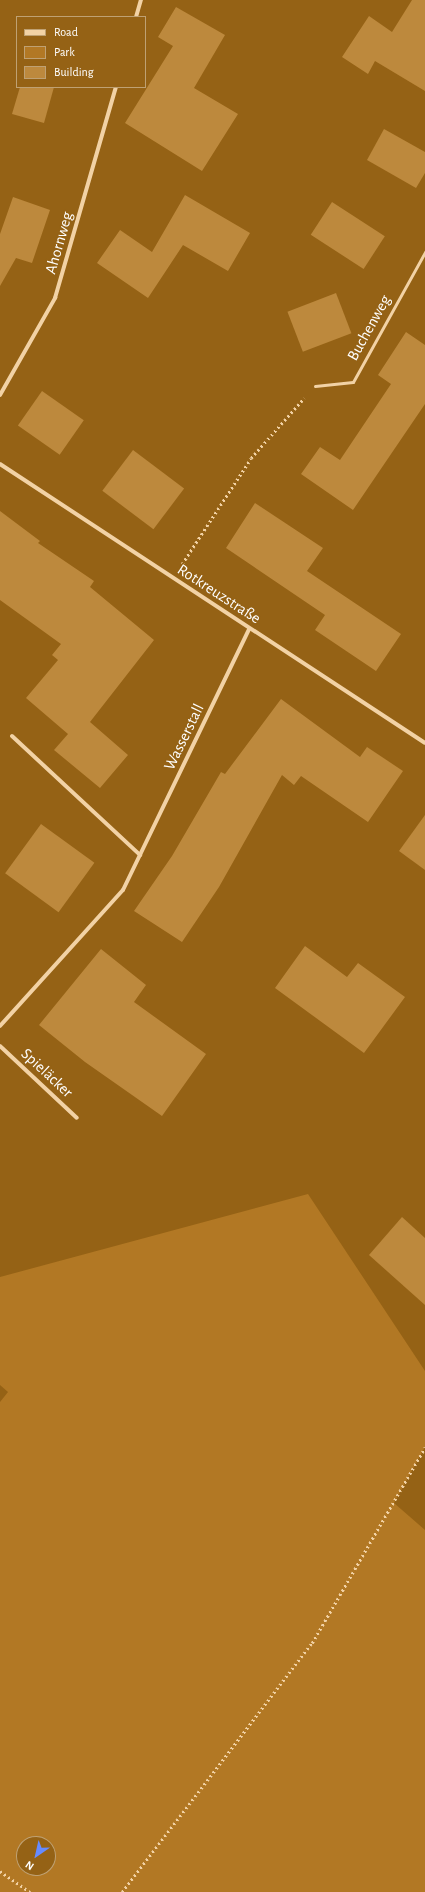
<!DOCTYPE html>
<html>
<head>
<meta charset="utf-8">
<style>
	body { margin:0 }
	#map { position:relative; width:425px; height:1892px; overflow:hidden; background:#956215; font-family:"Alegreya Sans",sans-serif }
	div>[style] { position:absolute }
	.green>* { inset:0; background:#b27824 }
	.building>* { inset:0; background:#bd893d; transform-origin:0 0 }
	.path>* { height:2.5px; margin-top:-1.25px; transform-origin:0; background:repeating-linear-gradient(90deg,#f2d2a5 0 2px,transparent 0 5px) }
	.service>* { height:3px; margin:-1.5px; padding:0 1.5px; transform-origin:1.5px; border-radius:1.5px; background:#f2d2a5 }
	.minor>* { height:4px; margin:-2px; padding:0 2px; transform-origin:2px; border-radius:2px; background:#f2d2a5 }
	span { translate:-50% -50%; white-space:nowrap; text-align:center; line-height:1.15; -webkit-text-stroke:3px #956215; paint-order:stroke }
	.street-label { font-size:16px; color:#fff }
	.legend { position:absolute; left:16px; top:16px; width:130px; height:72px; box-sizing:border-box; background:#956215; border:1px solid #bfa173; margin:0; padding:5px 7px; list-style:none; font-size:12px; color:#fff }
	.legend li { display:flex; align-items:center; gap:8px; height:20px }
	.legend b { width:20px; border:1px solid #bfa173 }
	.north { position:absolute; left:16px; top:1836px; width:40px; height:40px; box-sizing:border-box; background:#956215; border:1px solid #bfa173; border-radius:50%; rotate:214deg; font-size:11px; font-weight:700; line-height:16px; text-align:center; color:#fff }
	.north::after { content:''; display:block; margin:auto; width:14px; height:18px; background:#668bff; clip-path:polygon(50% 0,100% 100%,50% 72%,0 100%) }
</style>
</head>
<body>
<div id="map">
	<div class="green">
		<i style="clip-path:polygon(evenodd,308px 1194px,425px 1371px,425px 1447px,394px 1503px,425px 1530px,425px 1892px,0 1892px,0 1402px,8px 1392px,0 1385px,0 1277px,308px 1194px,24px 1844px,48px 1844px,48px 1868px,24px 1868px,24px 1844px)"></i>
	</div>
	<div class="building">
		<i style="clip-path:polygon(412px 0,425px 0,425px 91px,375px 61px,368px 74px,342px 57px,369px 16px,392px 32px)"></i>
		<i style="clip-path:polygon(176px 7px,225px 35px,194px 88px,238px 114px,202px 171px,125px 123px,173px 46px,158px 37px)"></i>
		<i style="clip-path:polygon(20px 87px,54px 87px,44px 123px,12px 114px)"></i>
		<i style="clip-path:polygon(384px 129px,425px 152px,425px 173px,416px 188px,367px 160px)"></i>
		<i style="clip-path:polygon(185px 195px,250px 233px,228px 271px,183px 245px,148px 298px,97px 263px,120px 230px,152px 252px)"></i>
		<i style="clip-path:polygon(13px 197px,50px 210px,32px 263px,16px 258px,0 286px,0 234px)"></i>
		<i style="left:332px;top:202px;width:63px;height:39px;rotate:33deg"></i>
		<i style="left:336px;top:293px;width:43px;height:52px;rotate:69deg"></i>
		<i style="clip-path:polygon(406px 332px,425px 345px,425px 404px,353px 510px,301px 474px,320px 447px,340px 460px,391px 384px,378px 375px)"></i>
		<i style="left:42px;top:391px;width:51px;height:42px;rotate:35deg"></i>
		<i style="left:133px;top:450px;width:64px;height:51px;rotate:37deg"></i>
		<i style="clip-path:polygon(255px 503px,323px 548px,307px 571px,401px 634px,376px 671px,315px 630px,325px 615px,226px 548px)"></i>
		<i style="clip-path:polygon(0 511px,40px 541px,38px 543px,94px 581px,90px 587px,154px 640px,90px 722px,128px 755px,100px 788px,54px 750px,68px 734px,26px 698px,58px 660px,52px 655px,61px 644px,0 600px)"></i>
		<i style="clip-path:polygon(281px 699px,360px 757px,367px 747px,403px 771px,368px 822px,301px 776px,294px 785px,282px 775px,219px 887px,182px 942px,134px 911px,172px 856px,221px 772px,225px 774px)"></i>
		<i style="clip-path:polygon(425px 815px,425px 870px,399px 851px)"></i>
		<i style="left:41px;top:824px;width:66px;height:61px;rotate:36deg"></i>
		<i style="clip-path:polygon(305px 946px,347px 977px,358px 963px,405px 997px,364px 1053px,275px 988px)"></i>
		<i style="clip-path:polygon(101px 949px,146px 985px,134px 1002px,206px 1054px,162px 1116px,85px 1062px,39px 1025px)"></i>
		<i style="clip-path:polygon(402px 1217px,425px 1238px,425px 1305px,369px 1255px)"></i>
	</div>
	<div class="path">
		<i style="left:182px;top:564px;width:126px;rotate:-56.9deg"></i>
		<i style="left:251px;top:458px;width:80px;rotate:-48.5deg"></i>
		<i style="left:0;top:1871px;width:37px;rotate:35deg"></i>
		<i style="left:122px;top:1892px;width:313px;rotate:-52.7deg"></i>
		<i style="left:312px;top:1643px;width:226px;rotate:-60deg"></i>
	</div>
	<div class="service">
		<i style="left:315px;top:386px;width:38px;rotate:-6deg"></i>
		<i style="left:353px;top:382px;width:149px;rotate:-61deg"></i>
	</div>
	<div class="minor">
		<i style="left:136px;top:17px;width:18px;rotate:-74deg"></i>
		<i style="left:0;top:395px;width:112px;rotate:-60.4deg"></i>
		<i style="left:55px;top:298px;width:220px;rotate:-73.9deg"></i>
		<i style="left:0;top:464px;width:508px;rotate:33.28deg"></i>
		<i style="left:12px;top:736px;width:175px;rotate:42.9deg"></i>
		<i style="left:0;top:1026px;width:183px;rotate:-47.9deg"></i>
		<i style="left:123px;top:890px;width:290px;rotate:-64.2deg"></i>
		<i style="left:0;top:1046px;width:105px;rotate:43.1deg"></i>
	</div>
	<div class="street-label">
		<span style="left:59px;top:243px;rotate:-74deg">Ahornweg</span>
		<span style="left:369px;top:328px;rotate:-61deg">Buchenweg</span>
		<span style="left:219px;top:594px;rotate:33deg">Rotkreuzstraße</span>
		<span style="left:184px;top:737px;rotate:-64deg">Wasserstall</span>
		<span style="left:47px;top:1073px;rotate:43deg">Spieläcker</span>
	</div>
	<ul class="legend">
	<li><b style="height:5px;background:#f2d2a5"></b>Road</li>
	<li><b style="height:11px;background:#b27824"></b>Park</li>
	<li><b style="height:11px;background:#bd893d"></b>Building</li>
	</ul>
	<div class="north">N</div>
</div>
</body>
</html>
